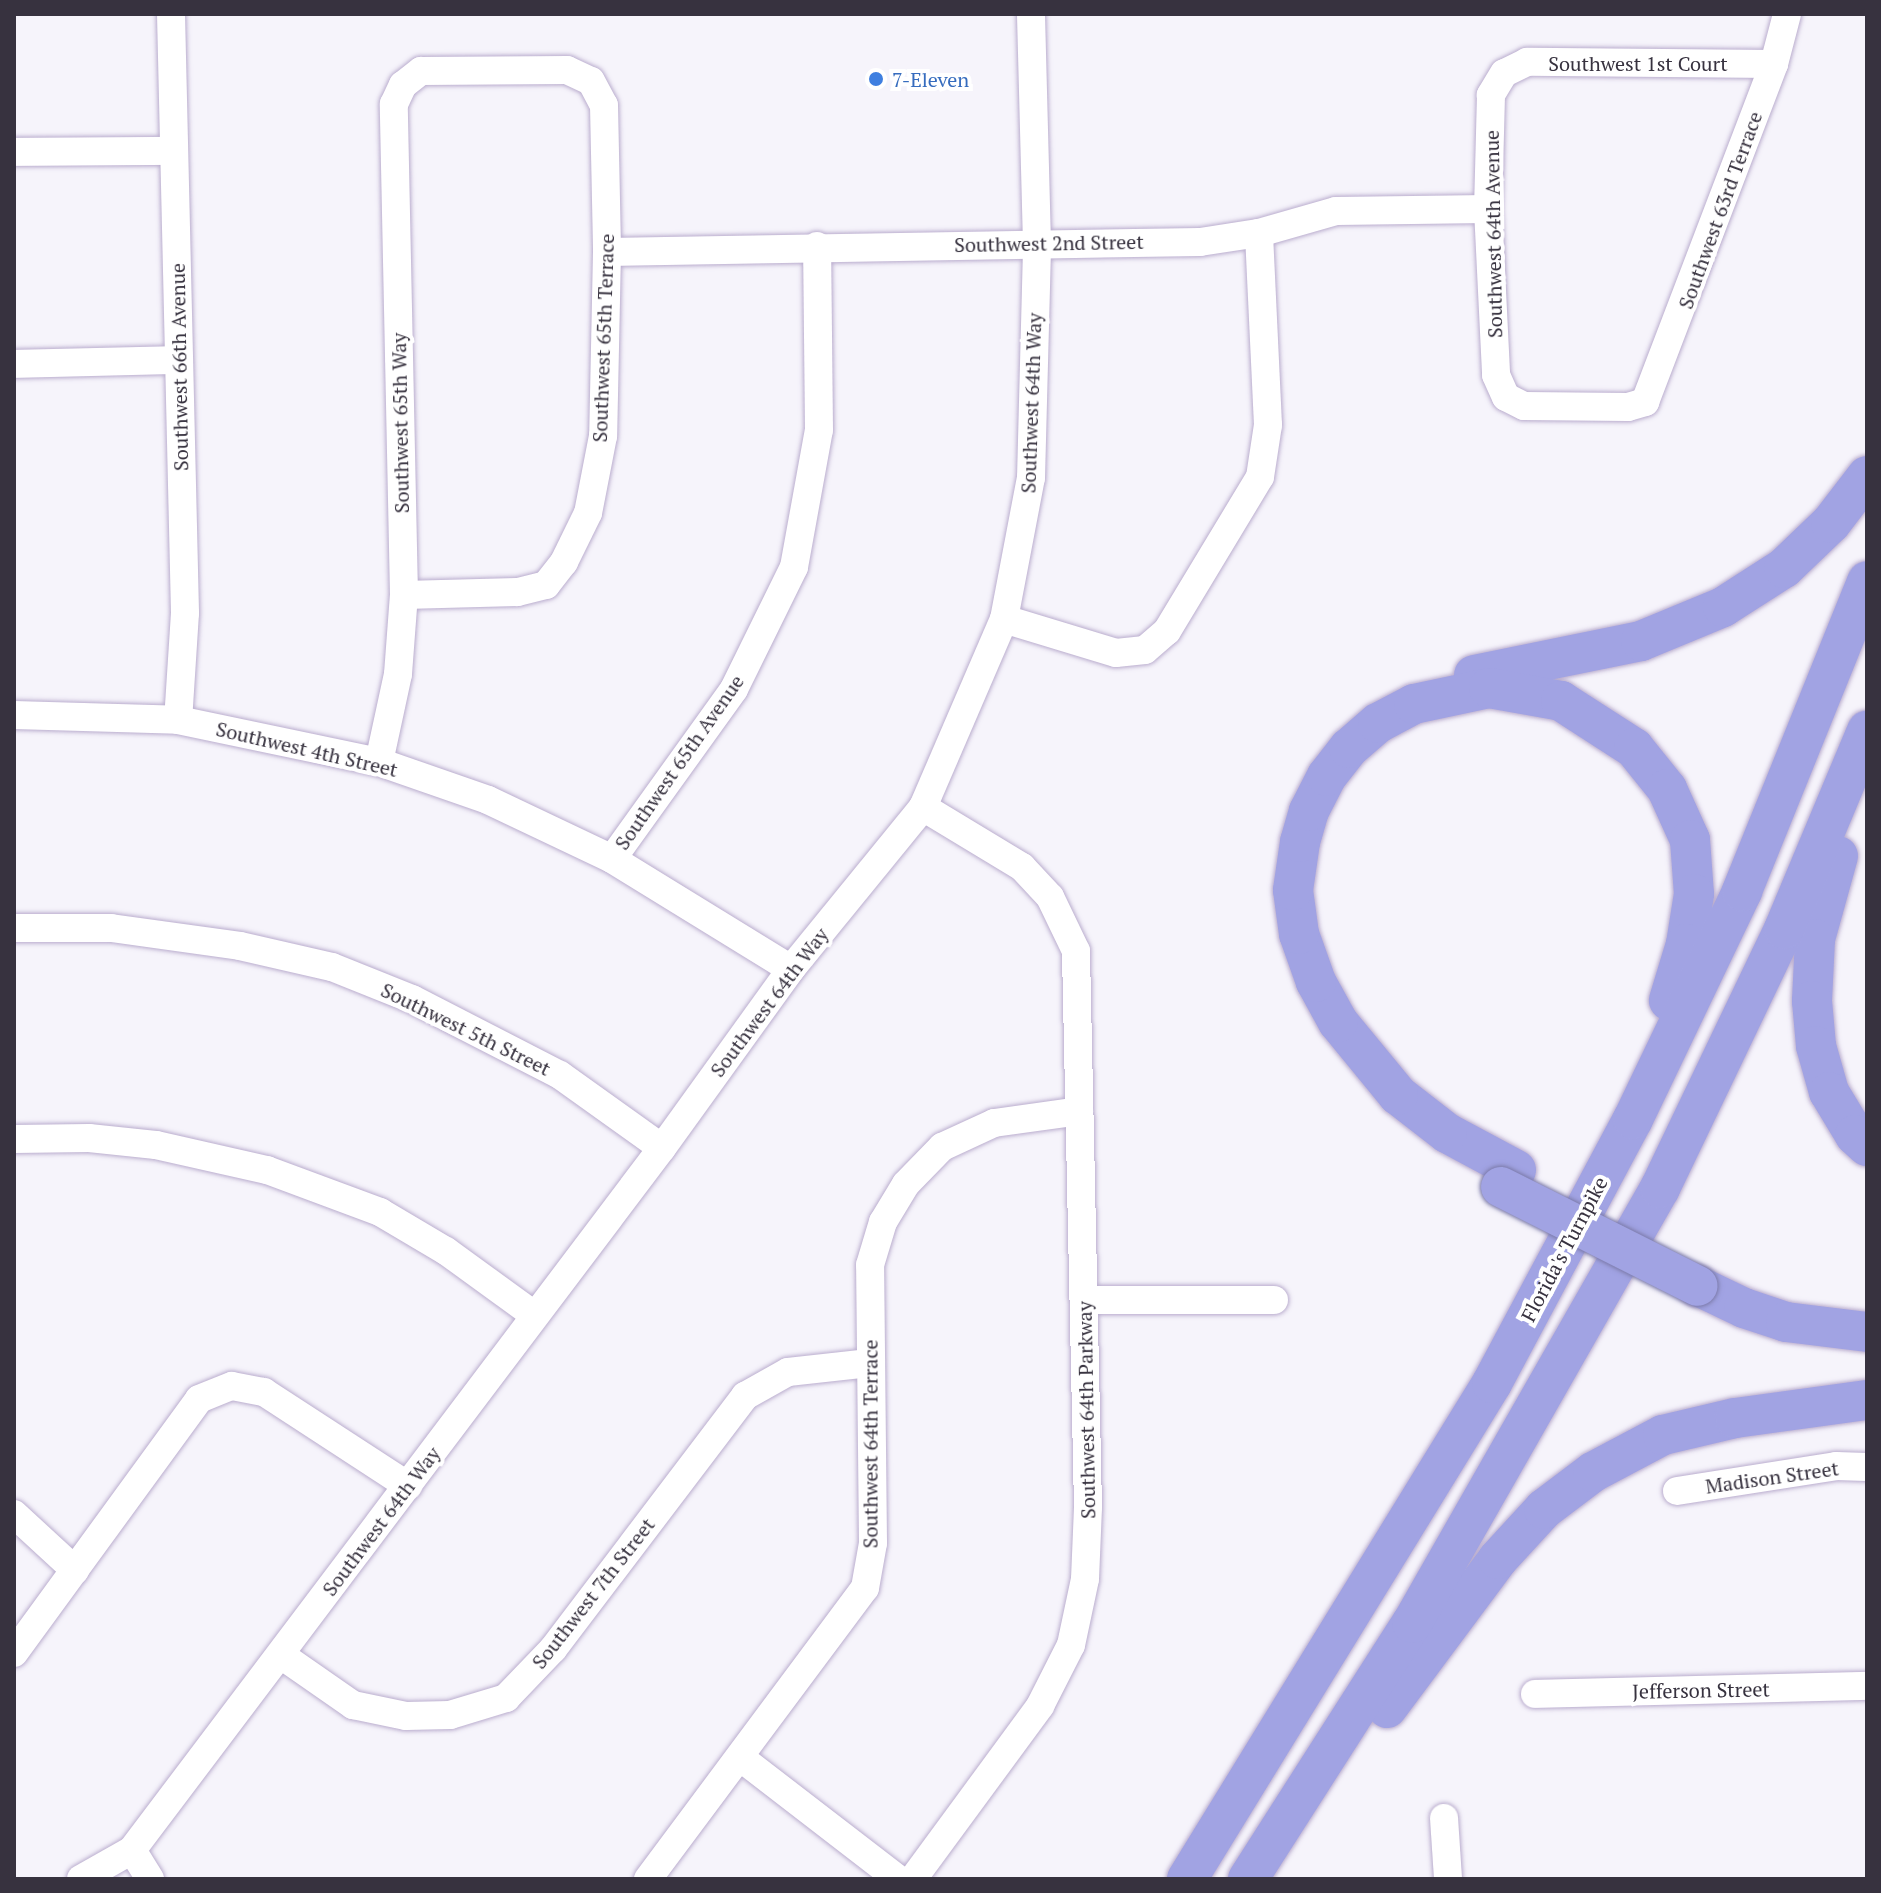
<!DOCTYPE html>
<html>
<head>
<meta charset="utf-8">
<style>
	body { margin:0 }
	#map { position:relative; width:1881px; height:1893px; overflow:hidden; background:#f6f4fb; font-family:"PT Serif",serif }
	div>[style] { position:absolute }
	.roads { filter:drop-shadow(0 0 2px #baadce) drop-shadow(0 0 2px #baadce) }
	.minor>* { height:28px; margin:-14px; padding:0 14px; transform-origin:14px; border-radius:14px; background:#fff }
	.highway>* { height:40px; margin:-20px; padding:0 20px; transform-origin:20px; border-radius:20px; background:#a1a3e3 }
	.bridges { filter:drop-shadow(0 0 2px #7c7baa) drop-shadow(0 0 2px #7c7baa) }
	.highway-bridge>* { height:40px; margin:-20px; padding:0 20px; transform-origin:20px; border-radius:20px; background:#a1a3e3 }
	.dots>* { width:22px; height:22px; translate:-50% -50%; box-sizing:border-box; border:4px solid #fff; border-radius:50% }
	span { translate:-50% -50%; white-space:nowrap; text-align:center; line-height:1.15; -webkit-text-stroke:8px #fff; paint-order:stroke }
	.street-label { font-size:20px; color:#37323f }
	.shop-label { font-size:20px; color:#366cbe }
	.left { translate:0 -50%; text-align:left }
	.frame { position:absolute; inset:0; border:16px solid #37323f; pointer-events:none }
</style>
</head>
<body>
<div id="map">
	<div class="roads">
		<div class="minor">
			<i style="left:171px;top:14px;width:599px;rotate:88.66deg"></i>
			<i style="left:185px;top:613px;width:107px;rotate:93.7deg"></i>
			<i style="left:1774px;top:64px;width:247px;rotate:-179.5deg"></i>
			<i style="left:1527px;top:62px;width:25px;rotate:154deg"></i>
			<i style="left:1504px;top:73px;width:26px;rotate:121deg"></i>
			<i style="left:1491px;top:95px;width:114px;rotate:91.5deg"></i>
			<i style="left:1488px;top:209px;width:166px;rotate:87.2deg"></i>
			<i style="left:1496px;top:375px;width:24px;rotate:66deg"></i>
			<i style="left:1506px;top:397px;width:20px;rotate:27deg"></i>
			<i style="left:1524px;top:406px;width:104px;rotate:0.6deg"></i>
			<i style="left:1628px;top:407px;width:18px;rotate:-16deg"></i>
			<i style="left:1645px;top:402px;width:362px;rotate:-69.1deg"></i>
			<i style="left:1774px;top:64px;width:52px;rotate:-75.4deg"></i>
			<i style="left:14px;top:152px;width:160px;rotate:-0.4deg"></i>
			<i style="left:607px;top:252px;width:593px;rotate:-0.97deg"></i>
			<i style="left:1200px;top:242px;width:60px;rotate:-8.7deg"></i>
			<i style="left:1259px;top:233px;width:80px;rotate:-15.9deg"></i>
			<i style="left:1336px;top:211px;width:152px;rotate:-0.8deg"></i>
			<i style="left:14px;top:364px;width:165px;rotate:-1.4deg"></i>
			<i style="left:1004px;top:619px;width:117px;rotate:16.9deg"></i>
			<i style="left:1116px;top:653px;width:29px;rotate:-6deg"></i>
			<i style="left:1145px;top:650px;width:29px;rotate:-41deg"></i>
			<i style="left:1167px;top:631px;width:180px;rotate:-58.9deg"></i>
			<i style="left:1260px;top:477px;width:53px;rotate:-81.3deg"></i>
			<i style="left:1268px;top:425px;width:192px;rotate:-92.7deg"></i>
			<i style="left:14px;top:715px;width:164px;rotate:1.7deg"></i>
			<i style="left:178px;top:720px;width:205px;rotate:11.8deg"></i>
			<i style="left:379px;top:762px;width:115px;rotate:19.2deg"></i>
			<i style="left:488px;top:800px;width:137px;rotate:25.4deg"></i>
			<i style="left:612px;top:859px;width:210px;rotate:31.6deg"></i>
			<i style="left:379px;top:762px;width:90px;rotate:-77.8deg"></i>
			<i style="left:398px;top:674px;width:79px;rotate:-85.7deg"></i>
			<i style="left:404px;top:595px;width:491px;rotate:-91.2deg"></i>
			<i style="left:394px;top:104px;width:21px;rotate:-65deg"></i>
			<i style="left:403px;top:85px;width:23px;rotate:-38deg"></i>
			<i style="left:421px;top:71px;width:146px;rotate:-0.4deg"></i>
			<i style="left:567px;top:70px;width:26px;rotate:25deg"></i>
			<i style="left:591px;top:81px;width:27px;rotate:62deg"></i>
			<i style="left:604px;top:105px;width:147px;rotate:88.8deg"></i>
			<i style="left:607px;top:252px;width:184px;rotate:91.2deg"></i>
			<i style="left:603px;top:436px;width:78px;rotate:101deg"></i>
			<i style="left:588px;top:513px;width:55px;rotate:116.1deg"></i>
			<i style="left:564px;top:562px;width:29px;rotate:128deg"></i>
			<i style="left:546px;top:585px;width:30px;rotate:166deg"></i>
			<i style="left:517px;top:592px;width:113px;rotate:178.5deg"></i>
			<i style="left:612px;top:859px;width:209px;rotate:-54.3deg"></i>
			<i style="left:734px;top:689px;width:136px;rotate:-63.8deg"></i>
			<i style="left:794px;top:567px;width:139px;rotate:-79.7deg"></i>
			<i style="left:819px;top:430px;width:184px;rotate:-90.6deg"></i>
			<i style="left:14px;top:928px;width:97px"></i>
			<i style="left:111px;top:928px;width:130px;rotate:7.9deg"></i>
			<i style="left:240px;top:946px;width:94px;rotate:12.9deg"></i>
			<i style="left:332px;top:967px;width:86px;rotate:21.8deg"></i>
			<i style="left:412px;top:999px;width:166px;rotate:27.2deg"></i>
			<i style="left:560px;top:1075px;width:125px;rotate:35.6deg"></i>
			<i style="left:14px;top:1139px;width:75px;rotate:-0.8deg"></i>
			<i style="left:89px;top:1138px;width:67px;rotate:6deg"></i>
			<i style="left:156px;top:1145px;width:114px;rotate:12.7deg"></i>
			<i style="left:267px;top:1170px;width:121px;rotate:20.4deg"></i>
			<i style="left:380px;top:1212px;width:77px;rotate:30.6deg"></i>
			<i style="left:446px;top:1251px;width:109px;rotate:36deg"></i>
			<i style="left:1085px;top:1300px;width:189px"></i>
			<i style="left:1677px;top:1491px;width:161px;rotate:-8.9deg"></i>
			<i style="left:1836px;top:1466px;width:31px;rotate:2deg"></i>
			<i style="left:14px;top:1514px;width:83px;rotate:42.6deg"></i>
			<i style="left:14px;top:1653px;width:314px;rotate:-53.9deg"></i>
			<i style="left:199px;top:1399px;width:35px;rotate:-22deg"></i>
			<i style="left:232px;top:1386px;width:33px;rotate:11deg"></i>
			<i style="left:264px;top:1392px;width:172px;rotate:33.1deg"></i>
			<i style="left:281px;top:1655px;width:88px;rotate:34.8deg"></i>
			<i style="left:353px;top:1705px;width:54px;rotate:11.7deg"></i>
			<i style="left:406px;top:1716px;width:44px;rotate:-1.3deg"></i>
			<i style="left:450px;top:1715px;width:59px;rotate:-16.9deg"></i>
			<i style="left:506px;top:1698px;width:68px;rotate:-46.2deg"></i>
			<i style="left:553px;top:1649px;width:318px;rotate:-52.8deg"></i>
			<i style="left:745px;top:1396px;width:49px;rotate:-29.2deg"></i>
			<i style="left:788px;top:1372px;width:82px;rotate:-6.3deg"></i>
			<i style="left:1535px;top:1694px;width:332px;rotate:-1.4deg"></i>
			<i style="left:741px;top:1758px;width:198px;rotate:37.6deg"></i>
			<i style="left:1444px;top:1818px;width:61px;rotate:86.2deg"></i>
			<i style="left:132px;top:1850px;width:880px;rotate:-52.95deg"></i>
			<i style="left:662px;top:1148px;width:221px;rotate:-54.2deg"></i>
			<i style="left:791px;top:969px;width:209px;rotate:-50.8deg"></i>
			<i style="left:923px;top:807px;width:205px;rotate:-66.7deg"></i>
			<i style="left:1004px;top:619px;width:144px;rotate:-79.2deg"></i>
			<i style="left:1031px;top:478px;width:234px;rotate:-88.5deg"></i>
			<i style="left:1037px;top:244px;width:230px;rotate:-91.5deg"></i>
			<i style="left:81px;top:1879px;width:59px;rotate:-29.6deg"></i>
			<i style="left:132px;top:1850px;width:34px;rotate:58deg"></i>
			<i style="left:648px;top:1879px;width:363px;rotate:-53.3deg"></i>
			<i style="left:865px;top:1588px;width:46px;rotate:-79.9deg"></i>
			<i style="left:873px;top:1543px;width:278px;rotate:-90.6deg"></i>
			<i style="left:870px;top:1265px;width:45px;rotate:-73.2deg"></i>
			<i style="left:883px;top:1222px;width:44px;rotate:-58.8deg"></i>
			<i style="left:906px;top:1184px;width:52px;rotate:-45.8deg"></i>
			<i style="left:942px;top:1147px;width:57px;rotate:-24.8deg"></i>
			<i style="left:994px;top:1123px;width:86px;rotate:-8deg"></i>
			<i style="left:913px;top:1879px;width:215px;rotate:-53.7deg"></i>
			<i style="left:1040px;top:1706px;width:68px;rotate:-63.1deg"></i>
			<i style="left:1071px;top:1645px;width:67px;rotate:-78deg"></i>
			<i style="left:1085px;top:1579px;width:72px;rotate:-87.6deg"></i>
			<i style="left:1088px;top:1507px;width:556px;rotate:-91.24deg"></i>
			<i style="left:1076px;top:951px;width:60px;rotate:-115.7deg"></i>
			<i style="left:1050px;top:897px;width:41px;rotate:-133deg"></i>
			<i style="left:1022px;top:867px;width:116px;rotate:-148.8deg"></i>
		</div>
		<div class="highway">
			<i style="left:1474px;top:675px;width:170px;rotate:-11.5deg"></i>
			<i style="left:1641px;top:641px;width:89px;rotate:-22.5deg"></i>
			<i style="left:1723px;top:607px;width:72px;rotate:-32.6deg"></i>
			<i style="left:1784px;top:568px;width:65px;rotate:-43.8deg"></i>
			<i style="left:1831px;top:523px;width:59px;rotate:-52.5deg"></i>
			<i style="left:1838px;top:856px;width:86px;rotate:105.5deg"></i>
			<i style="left:1815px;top:939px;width:62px;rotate:92.8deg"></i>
			<i style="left:1812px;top:1001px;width:45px;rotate:84.9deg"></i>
			<i style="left:1816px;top:1046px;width:48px;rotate:74.2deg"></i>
			<i style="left:1829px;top:1092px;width:50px;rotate:58.8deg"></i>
			<i style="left:1855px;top:1135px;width:16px;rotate:43deg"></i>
			<i style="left:1516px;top:1170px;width:78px;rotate:-151.8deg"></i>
			<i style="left:1447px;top:1133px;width:62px;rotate:-142.2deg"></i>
			<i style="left:1398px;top:1095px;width:94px;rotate:-129.4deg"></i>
			<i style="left:1338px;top:1022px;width:46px;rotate:-118.8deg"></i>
			<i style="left:1316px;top:982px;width:51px;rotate:-109.5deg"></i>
			<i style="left:1299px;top:934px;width:44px;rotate:-97.8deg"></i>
			<i style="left:1293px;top:890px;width:49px;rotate:-81.7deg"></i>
			<i style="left:1300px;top:842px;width:32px;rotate:-74deg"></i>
			<i style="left:1309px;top:811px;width:39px;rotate:-63deg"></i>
			<i style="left:1327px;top:776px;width:36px;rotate:-52deg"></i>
			<i style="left:1349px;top:748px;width:38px;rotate:-41deg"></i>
			<i style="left:1378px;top:723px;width:41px;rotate:-27.8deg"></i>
			<i style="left:1414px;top:704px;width:77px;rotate:-12deg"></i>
			<i style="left:1489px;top:688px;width:73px;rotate:10.2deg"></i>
			<i style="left:1561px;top:701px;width:87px;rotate:32.8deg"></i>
			<i style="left:1634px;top:748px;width:53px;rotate:51.2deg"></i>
			<i style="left:1667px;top:789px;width:56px;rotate:65.7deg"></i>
			<i style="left:1690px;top:840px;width:54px;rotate:85.8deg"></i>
			<i style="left:1694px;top:894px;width:51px;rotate:99.1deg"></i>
			<i style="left:1686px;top:944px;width:59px;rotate:106.9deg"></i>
			<i style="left:1698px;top:1286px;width:51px;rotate:25.6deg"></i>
			<i style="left:1744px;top:1308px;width:44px;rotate:18.4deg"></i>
			<i style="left:1786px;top:1322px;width:82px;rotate:7deg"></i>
			<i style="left:1387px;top:1708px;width:186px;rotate:-53.3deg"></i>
			<i style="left:1498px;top:1559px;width:68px;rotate:-47.4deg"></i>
			<i style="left:1544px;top:1509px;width:61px;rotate:-37.1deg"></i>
			<i style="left:1593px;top:1472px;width:79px;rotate:-27.9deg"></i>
			<i style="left:1663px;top:1435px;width:74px;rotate:-13.3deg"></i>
			<i style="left:1735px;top:1418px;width:133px;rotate:-7.8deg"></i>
			<i style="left:1187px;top:1879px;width:582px;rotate:-58.41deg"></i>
			<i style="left:1492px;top:1383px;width:299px;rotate:-61.9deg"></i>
			<i style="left:1633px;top:1119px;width:253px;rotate:-64.4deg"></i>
			<i style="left:1742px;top:891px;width:334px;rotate:-68deg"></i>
			<i style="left:1248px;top:1879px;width:304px;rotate:-57.4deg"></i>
			<i style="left:1412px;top:1623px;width:501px;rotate:-60.31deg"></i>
			<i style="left:1660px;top:1188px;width:287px;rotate:-64.4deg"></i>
			<i style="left:1784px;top:929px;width:215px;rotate:-67.3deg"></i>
		</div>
	</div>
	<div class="bridges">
		<div class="highway-bridge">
			<i style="left:1501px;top:1187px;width:220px;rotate:26.7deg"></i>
		</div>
	</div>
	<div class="dots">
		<i style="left:876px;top:79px;background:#3f7fe0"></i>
	</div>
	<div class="street-label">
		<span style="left:1638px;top:63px">Southwest 1st Court</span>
		<span style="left:1720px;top:210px;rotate:-70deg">Southwest 63rd Terrace</span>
		<span style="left:1493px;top:234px;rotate:-91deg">Southwest 64th Avenue</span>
		<span style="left:1049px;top:243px;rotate:-1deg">Southwest 2nd Street</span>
		<span style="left:603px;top:338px;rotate:-88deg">Southwest 65th Terrace</span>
		<span style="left:179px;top:367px;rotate:-91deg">Southwest 66th Avenue</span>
		<span style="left:1031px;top:403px;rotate:-88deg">Southwest 64th Way</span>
		<span style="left:400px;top:423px;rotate:-91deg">Southwest 65th Way</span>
		<span style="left:307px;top:749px;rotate:13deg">Southwest 4th Street</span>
		<span style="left:679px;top:762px;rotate:-55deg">Southwest 65th Avenue</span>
		<span style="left:769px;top:1002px;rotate:-53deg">Southwest 64th Way</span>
		<span style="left:466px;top:1029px;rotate:26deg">Southwest 5th Street</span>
		<span style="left:1564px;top:1249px;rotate:-62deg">Florida's Turnpike</span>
		<span style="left:1086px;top:1410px;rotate:-91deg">Southwest 64th Parkway</span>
		<span style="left:870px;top:1444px;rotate:-90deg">Southwest 64th Terrace</span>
		<span style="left:1772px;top:1477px;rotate:-8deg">Madison Street</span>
		<span style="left:381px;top:1521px;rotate:-53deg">Southwest 64th Way</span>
		<span style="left:593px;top:1593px;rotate:-52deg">Southwest 7th Street</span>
		<span style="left:1701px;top:1690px;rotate:-1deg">Jefferson Street</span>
	</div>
	<div class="shop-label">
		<span class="left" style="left:892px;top:79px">7-Eleven</span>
	</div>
	<div class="frame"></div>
</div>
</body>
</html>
